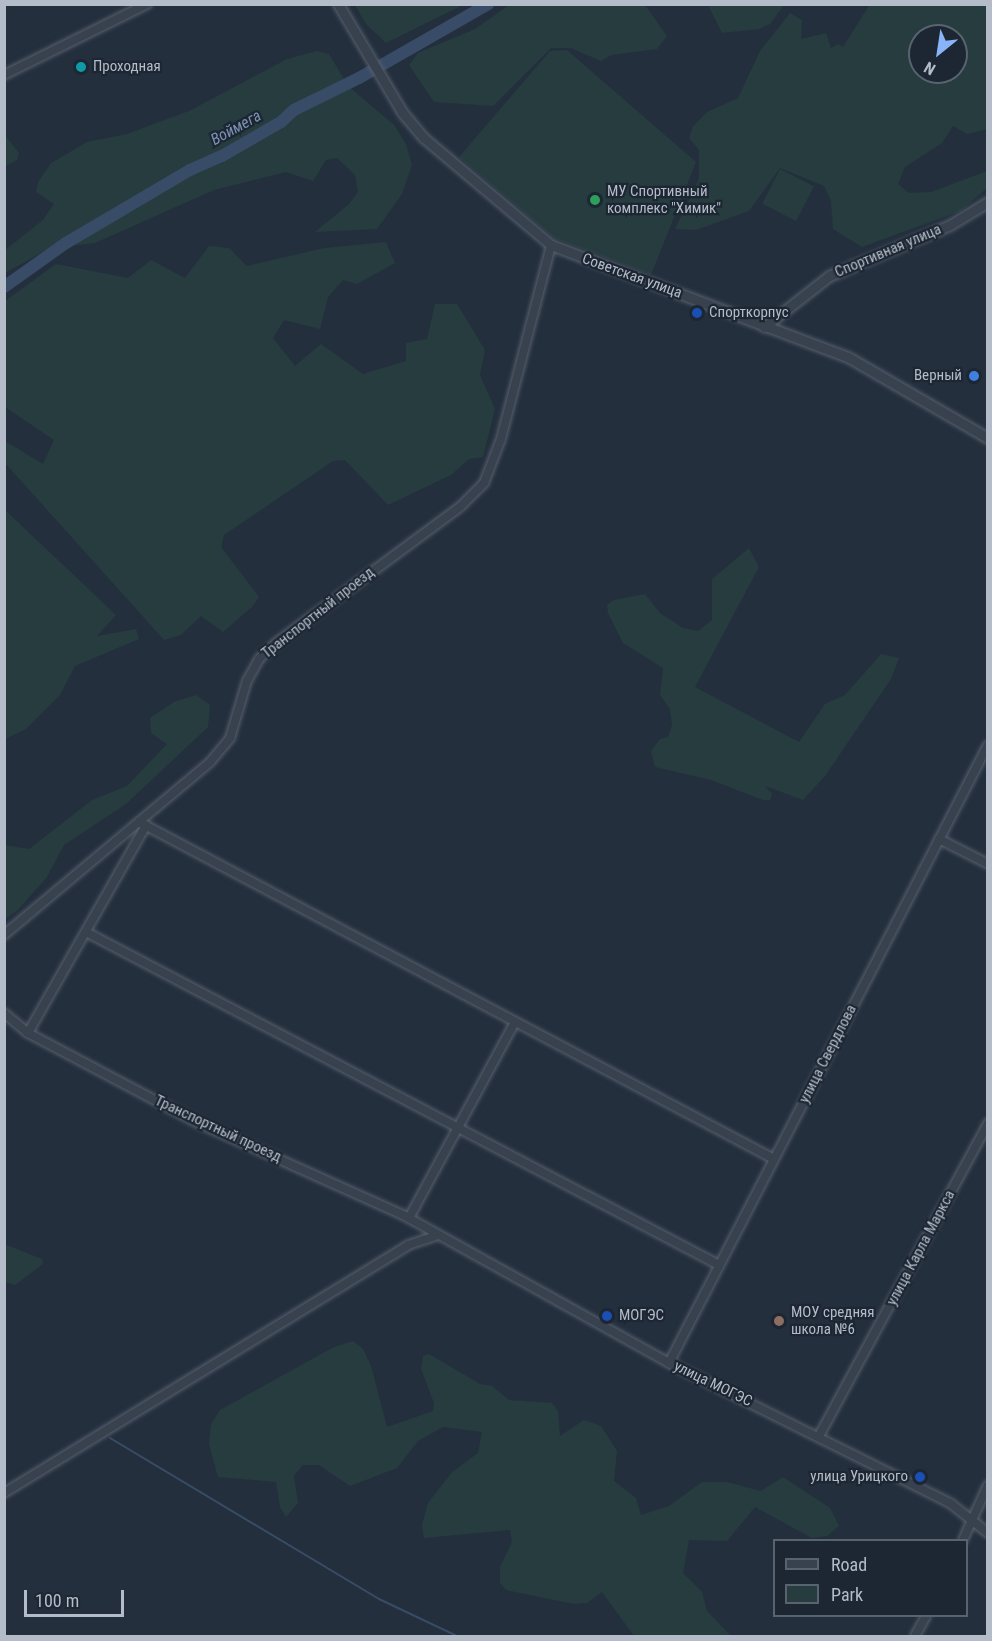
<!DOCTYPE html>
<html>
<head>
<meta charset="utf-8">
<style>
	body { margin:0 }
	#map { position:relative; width:992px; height:1641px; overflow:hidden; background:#242f3e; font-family:"Roboto Condensed",sans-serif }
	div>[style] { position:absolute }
	.green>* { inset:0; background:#263c3f; transform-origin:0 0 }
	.stream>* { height:2px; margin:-1px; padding:0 1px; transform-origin:1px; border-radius:1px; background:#394c67 }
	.river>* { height:12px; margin:-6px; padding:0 6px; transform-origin:6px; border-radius:6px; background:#394c67 }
	.roads { filter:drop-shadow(0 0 2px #565f6c) drop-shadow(0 0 2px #565f6c) }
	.minor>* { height:8px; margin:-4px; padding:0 4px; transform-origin:4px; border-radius:4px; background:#38414e }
	.tertiary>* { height:9px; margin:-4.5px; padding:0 4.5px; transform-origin:4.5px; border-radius:4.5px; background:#38414e }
	.dots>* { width:16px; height:16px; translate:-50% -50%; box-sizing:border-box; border:3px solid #1d2633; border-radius:50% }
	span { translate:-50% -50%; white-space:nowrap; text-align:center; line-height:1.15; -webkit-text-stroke:4.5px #1d2633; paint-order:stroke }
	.poi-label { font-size:15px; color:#b4bcc9 }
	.left { translate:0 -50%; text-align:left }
	.right { translate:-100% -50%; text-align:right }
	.street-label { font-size:15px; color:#b4bcc9 }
	.water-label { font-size:16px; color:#7c92b1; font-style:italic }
	.frame { position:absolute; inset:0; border:6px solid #b4bcc9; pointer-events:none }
	.legend { position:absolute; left:773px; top:1539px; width:195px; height:78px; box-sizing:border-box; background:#1d2633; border:2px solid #59626f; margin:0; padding:8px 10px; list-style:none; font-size:18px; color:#b4bcc9 }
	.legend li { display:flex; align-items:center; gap:12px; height:30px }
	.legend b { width:30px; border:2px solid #59626f }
	.north { position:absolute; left:908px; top:24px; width:60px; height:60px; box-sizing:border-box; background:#1d2633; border:2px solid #59626f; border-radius:50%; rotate:210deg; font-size:16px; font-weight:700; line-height:24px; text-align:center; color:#b4bcc9 }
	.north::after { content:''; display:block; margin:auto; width:21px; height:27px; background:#8ab4f8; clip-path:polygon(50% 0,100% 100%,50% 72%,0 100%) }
	.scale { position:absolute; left:24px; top:1590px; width:100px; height:27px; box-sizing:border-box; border:3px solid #b4bcc9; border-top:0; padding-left:8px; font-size:18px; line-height:21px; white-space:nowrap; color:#b4bcc9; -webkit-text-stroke:4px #1d2633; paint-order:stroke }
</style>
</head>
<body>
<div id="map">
	<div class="green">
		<i style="clip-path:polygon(evenodd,870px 4px,987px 5px,987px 129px,967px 134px,953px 126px,942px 143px,905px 167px,898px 184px,909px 193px,931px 192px,987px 171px,987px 188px,961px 211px,862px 247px,833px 229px,831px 201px,824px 186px,780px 168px,749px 211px,696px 230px,675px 229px,699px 179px,699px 150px,689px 138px,693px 126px,707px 112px,738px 98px,760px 51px,790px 13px,802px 20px,801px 39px,826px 33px,831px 48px,838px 44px,843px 47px,870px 4px,920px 36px,956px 36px,956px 72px,920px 72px,920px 36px)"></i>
		<i style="clip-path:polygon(355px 5px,463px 5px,386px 43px,366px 24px)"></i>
		<i style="clip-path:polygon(509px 5px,645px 5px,667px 36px,657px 49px,611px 55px,601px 61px,571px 48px,551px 48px,493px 106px,434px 102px,409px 65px,418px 53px,475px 29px)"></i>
		<i style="clip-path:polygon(708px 5px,784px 5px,770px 24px,759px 29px,722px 33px)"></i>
		<i style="clip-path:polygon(567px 50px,696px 162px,651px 275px,554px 238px,459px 157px,550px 51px)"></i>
		<i style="clip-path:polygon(317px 51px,329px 54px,348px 86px,394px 125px,406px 144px,412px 165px,402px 194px,377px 229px,315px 232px,349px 204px,358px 192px,355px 175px,337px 158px,326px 160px,313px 181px,286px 172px,214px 190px,95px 243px,50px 248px,5px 273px,5px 250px,43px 220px,54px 204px,36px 192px,38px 182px,51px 163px,87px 142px,127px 134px,189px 111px,287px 59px)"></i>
		<i style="clip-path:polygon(5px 135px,19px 153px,17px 160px,5px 166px)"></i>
		<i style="left:780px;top:169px;width:38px;height:39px;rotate:27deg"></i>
		<i style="clip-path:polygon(386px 242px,395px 263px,357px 284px,343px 280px,328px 297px,320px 329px,284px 320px,273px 338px,295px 366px,321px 344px,363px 374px,406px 361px,406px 343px,427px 339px,435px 304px,457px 304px,485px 350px,480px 375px,495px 409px,483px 457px,469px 459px,451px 475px,388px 505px,345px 460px,333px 461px,224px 535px,221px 547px,259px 597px,252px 607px,223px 632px,201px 616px,181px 635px,164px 640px,5px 463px,5px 441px,43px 464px,54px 440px,5px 407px,5px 301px,56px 264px,128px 278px,151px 260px,185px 278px,209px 246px,229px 248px,247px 266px,324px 248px)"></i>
		<i style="clip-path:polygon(4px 509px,116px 615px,97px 636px,136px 629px,139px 639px,75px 666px,60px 695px,26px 729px,5px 739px)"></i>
		<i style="clip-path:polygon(749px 548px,759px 567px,695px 687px,799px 742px,825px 704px,845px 695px,881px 654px,899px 658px,891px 679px,825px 776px,803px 800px,765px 786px,772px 794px,770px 800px,763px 800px,711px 780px,655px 767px,651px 751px,660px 739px,668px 737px,672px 725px,670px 709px,660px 695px,663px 668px,623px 643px,608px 613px,607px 605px,614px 600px,645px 594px,660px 613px,683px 628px,698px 631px,712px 620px,712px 579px)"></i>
		<i style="clip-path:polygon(196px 695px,210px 705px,208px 727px,126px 804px,64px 845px,47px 877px,17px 911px,5px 919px,5px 845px,29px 849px,92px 800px,127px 786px,167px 744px,151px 733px,150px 718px,174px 702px)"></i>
		<i style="clip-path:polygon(4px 1244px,42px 1259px,43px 1264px,15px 1285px,5px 1282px)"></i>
		<i style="clip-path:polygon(353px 1341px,363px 1349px,371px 1366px,387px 1427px,433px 1411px,434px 1403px,421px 1369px,423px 1356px,429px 1354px,480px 1384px,492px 1386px,509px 1400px,552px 1403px,558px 1411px,560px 1436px,584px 1420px,601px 1426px,617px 1451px,614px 1481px,636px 1498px,641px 1515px,669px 1506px,702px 1482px,727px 1482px,761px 1491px,783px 1477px,830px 1508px,839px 1526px,827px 1536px,812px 1538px,755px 1507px,727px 1541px,689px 1540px,683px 1573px,702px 1592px,707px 1611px,731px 1636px,634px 1636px,602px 1592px,587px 1603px,574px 1604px,506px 1590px,500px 1583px,500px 1567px,512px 1542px,510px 1530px,424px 1538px,422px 1525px,428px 1503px,452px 1472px,478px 1453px,482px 1432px,443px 1427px,418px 1441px,397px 1468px,350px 1486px,319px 1465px,303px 1465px,294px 1476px,298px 1503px,286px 1517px,280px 1507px,276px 1482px,218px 1477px,209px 1444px,211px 1424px,220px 1410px,332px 1348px)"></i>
	</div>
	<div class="stream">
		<i style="left:110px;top:1438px;width:313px;rotate:30.9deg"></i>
		<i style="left:379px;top:1599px;width:86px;rotate:25.4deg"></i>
	</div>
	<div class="river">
		<i style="left:4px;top:287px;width:76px;rotate:-35.4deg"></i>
		<i style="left:66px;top:243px;width:144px;rotate:-30.5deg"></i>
		<i style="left:190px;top:170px;width:35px;rotate:-24deg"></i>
		<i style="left:222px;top:156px;width:68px;rotate:-30deg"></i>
		<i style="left:281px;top:122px;width:18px;rotate:-43deg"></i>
		<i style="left:294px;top:110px;width:72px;rotate:-26.2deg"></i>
		<i style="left:359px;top:78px;width:149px;rotate:-29.8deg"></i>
	</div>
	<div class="roads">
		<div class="minor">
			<i style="left:4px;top:75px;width:160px;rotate:-26.4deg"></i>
			<i style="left:139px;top:822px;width:719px;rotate:27.96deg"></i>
			<i style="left:939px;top:839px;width:55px;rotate:27deg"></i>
			<i style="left:86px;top:932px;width:715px;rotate:27.75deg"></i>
			<i style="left:4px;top:935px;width:270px;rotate:-40deg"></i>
			<i style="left:211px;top:761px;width:30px;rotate:-50deg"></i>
			<i style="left:230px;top:738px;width:59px;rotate:-73.4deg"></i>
			<i style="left:247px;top:681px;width:25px;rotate:-61deg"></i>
			<i style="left:259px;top:659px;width:23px;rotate:-43deg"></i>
			<i style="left:276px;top:643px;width:230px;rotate:-36.5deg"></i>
			<i style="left:461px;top:506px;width:33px;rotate:-45deg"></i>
			<i style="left:484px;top:483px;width:47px;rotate:-68.9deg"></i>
			<i style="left:501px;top:439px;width:200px;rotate:-75.5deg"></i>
			<i style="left:4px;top:1013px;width:31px;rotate:40deg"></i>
			<i style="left:28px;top:1033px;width:188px;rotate:27.9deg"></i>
			<i style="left:194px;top:1121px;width:231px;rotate:24.2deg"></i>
			<i style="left:405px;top:1216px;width:302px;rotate:29.1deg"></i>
			<i style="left:669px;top:1363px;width:314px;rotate:26.5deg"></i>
			<i style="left:950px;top:1503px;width:48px;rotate:38.3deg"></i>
			<i style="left:28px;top:1033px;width:239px;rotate:-60.4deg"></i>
			<i style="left:409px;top:1218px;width:223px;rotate:-61.6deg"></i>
			<i style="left:669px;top:1363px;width:695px;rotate:-62.7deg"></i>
			<i style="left:819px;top:1436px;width:356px;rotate:-61.6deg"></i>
			<i style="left:4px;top:1493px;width:474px;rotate:-31.5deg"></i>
			<i style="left:408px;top:1245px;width:29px;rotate:-18deg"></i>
			<i style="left:963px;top:1540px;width:60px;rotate:-65.6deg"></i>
			<i style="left:915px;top:1636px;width:23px;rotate:-61deg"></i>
		</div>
		<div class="tertiary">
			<i style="left:338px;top:4px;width:126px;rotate:59.3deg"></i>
			<i style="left:402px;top:112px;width:34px;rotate:50deg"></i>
			<i style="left:424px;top:138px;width:166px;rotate:40.1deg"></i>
			<i style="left:551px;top:245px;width:317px;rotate:20.7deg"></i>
			<i style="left:848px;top:357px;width:162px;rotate:30.1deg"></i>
			<i style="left:764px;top:327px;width:83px;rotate:-38.1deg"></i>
			<i style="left:829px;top:276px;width:131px;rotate:-22.9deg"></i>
			<i style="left:950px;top:225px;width:44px;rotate:-31.2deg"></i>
		</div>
	</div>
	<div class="dots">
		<i style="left:81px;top:67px;background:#0f9aa8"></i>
		<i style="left:595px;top:200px;background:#2e9e5b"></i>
		<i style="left:697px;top:313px;background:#1a4fb4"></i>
		<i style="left:974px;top:376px;background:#3f7fe0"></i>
		<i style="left:607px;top:1316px;background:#1a4fb4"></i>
		<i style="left:779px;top:1321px;background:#8d6e63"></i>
		<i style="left:920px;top:1477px;background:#1a4fb4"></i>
	</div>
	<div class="poi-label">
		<span class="left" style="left:93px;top:67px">Проходная</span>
		<span class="left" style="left:607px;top:200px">МУ Спортивный<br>комплекс "Химик"</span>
		<span class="left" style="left:709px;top:313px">Спорткорпус</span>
		<span class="right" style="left:962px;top:376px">Верный</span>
		<span class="left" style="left:791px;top:1321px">МОУ средняя<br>школа №6</span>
		<span class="left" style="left:619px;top:1316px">МОГЭС</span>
		<span class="right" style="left:908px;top:1477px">улица Урицкого</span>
	</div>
	<div class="street-label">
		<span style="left:888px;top:251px;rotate:-23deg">Спортивная улица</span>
		<span style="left:632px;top:276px;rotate:20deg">Советская улица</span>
		<span style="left:318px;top:613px;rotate:-38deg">Транспортный проезд</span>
		<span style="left:828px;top:1054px;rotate:-63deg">улица Свердлова</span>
		<span style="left:218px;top:1129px;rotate:25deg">Транспортный проезд</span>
		<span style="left:921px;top:1248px;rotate:-62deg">улица Карла Маркса</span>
		<span style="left:713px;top:1384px;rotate:26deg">улица МОГЭС</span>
	</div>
	<div class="water-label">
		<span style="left:236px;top:128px;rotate:-29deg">Воймега</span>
	</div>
	<div class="frame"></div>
	<ul class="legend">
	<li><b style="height:8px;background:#38414e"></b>Road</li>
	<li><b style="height:16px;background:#263c3f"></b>Park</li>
	</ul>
	<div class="north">N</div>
	<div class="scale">100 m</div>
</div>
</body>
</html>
